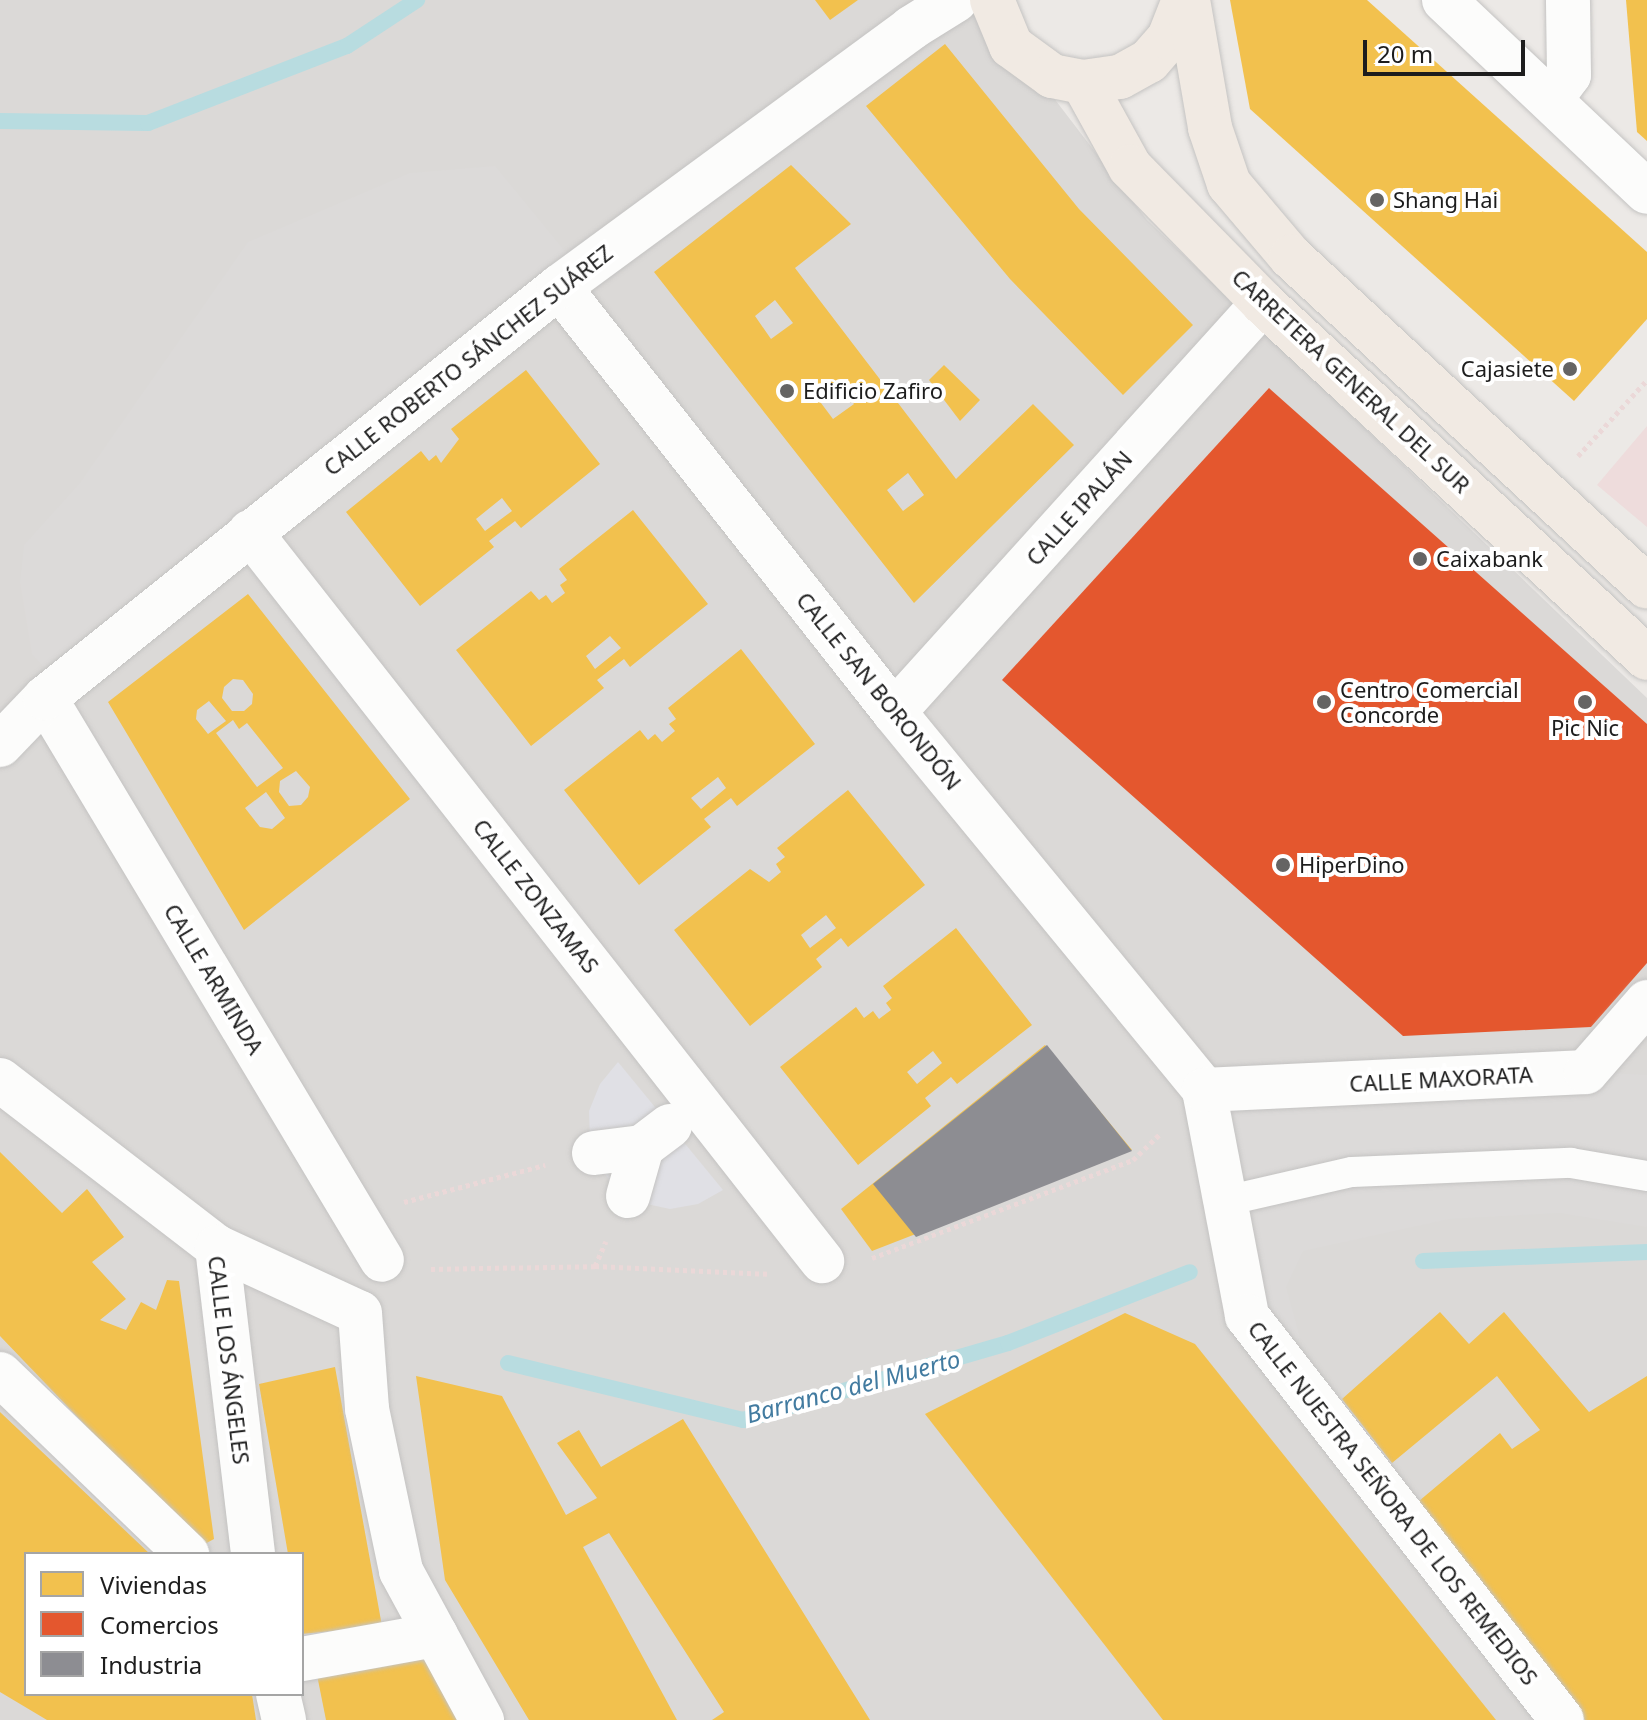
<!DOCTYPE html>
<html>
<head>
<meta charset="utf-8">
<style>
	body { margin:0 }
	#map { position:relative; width:1647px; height:1720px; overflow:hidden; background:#ece9e6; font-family:"Noto Sans",sans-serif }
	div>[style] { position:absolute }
	.residential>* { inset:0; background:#dbd9d7 }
	.commercial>* { inset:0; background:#eedcdc }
	.parking>* { inset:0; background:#dcdad9 }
	.plaza>* { inset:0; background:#e0e0e5 }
	.homes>* { inset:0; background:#f2c14e }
	.shops>* { inset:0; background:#e4572e }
	.industry>* { inset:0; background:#8d8d92 }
	.stream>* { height:16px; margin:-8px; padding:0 8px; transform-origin:8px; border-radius:8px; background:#b8dce0 }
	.path>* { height:5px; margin-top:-2.5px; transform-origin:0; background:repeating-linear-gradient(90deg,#ebd8d8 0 4px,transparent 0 8px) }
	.roads { filter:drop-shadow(0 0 2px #c4c3c2) drop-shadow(0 0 2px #c4c3c2) }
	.lane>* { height:30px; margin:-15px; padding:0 15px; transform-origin:15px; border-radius:15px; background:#fcfcfb }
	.street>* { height:44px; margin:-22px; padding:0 22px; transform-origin:22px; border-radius:22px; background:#fcfcfb }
	.primary>* { height:44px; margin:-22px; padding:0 22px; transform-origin:22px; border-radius:22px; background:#f1eae3 }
	.dots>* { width:22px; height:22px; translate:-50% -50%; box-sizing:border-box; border:4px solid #fff; border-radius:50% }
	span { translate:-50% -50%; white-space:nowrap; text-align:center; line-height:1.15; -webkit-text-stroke:8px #fff; paint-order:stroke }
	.poi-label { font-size:22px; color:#1d1d1d }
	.left { translate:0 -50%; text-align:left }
	.right { translate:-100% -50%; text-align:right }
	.street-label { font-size:22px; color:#1d1d1d }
	.water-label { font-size:24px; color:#427ba0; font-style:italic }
	.legend { position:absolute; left:24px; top:1552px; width:280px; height:144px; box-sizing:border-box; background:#fff; border:2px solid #a5a5a5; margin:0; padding:10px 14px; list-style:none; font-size:24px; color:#1d1d1d }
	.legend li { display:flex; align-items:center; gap:16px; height:40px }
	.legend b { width:40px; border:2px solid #a5a5a5 }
	.scale { position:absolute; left:1363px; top:40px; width:162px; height:36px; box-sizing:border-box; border:4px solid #1d1d1d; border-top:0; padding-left:10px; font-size:24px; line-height:28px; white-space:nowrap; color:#1d1d1d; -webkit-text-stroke:6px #fff; paint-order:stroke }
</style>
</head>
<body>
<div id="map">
	<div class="residential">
		<i style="clip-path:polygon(evenodd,0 0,979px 0,1147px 220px,1647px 698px,1647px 1720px,0 1720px,0 0,26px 1554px,302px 1554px,302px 1694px,26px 1694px,26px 1554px)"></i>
	</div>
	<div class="commercial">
		<i style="clip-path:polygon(1647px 426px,1647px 527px,1597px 485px)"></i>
	</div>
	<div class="parking">
		<i style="clip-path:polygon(495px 166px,581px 271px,61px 686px,32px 654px,20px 582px,24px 545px,80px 483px,248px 242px,410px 173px)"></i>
		<i style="clip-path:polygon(1586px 1072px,1647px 1075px,1647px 1227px,1560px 1213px,1449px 1219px,1303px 1251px,1286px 1287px,1300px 1338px,1274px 1352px,1204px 1090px)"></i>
	</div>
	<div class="plaza">
		<i style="clip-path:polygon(618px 1062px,723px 1190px,698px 1204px,670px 1209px,642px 1203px,617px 1189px,599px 1167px,590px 1140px,589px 1111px,600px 1084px)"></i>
	</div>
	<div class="homes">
		<i style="clip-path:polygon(815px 0,858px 0,830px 20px)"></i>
		<i style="clip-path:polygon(1230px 0,1367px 0,1647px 252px,1647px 319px,1574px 401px,1250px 109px)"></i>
		<i style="clip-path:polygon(1626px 0,1647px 0,1647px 141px,1637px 132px)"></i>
		<i style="clip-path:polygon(945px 44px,1079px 209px,1193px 325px,1123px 395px,1010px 279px,866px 106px)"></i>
		<i style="clip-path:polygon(evenodd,791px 165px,851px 224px,795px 268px,956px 479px,1033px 404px,1074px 445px,914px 603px,654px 272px,791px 165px,775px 300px,793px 323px,771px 339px,755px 316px,775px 300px,791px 165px,838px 383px,854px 404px,833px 419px,818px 399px,838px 383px,791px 165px,908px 473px,924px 495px,903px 511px,887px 490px,908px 473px)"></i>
		<i style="clip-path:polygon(944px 365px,980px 400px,960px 421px,929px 380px)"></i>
		<i style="clip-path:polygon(evenodd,526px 370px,600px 464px,521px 528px,515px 521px,489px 541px,494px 547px,420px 606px,346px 512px,421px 451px,429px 461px,436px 455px,441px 463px,459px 439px,451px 429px,526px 370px,502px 498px,512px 511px,485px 531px,476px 519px,502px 498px)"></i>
		<i style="clip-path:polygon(evenodd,633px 510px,708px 604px,630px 667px,624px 659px,597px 680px,604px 688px,531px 746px,456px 650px,531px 591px,539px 600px,546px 595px,552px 603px,565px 593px,560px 585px,567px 580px,559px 569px,633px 510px,610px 636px,621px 648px,595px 669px,586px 656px,610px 636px)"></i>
		<i style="clip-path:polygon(evenodd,248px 594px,410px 799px,244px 930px,108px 702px,248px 594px,233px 679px,243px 680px,253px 694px,252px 704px,244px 711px,232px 711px,222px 698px,224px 687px,233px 679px,248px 594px,209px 701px,226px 721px,208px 734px,196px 719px,197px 710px,209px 701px,248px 594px,233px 720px,239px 729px,247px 723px,283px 768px,257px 787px,216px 733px,233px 720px,248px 594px,296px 771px,310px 787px,308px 797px,301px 805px,289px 806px,279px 792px,280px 781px,296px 771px,248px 594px,266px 792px,285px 818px,272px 829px,260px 827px,245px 808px,266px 792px)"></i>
		<i style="clip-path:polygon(evenodd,741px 649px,815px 744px,737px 806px,731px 798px,704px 819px,711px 827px,639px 885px,564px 790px,640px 730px,648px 740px,655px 734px,662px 742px,675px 731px,669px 724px,676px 719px,668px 708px,741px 649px,718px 777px,726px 788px,701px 809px,691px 798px,718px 777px)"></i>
		<i style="clip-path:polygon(evenodd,848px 790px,925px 885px,848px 947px,841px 938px,816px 959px,822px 967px,750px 1026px,674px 930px,750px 869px,769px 882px,781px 872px,776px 864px,785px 857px,777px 848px,848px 790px,826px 915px,836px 928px,810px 948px,801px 935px,826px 915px)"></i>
		<i style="clip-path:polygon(evenodd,956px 928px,1032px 1025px,957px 1084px,951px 1077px,925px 1098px,931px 1106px,858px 1165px,780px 1067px,856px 1007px,864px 1018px,873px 1011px,879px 1019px,891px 1010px,886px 1003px,892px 998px,883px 986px,956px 928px,933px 1051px,942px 1063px,917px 1084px,907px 1072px,933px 1051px)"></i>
		<i style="clip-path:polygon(1045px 1045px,1132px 1150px,872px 1251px,841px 1209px)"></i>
		<i style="clip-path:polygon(0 1152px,62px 1213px,87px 1189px,124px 1237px,92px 1262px,126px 1299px,100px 1320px,126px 1330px,141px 1302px,156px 1310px,167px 1280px,179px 1281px,214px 1539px,201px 1546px,0 1336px)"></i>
		<i style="clip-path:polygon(1440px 1312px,1469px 1344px,1504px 1312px,1589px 1412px,1647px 1376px,1647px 1720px,1585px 1720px,1419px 1501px,1500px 1433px,1512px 1449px,1540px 1430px,1497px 1376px,1392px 1463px,1342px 1399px)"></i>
		<i style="clip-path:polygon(1125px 1313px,1195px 1344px,1496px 1720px,1163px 1720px,925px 1414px)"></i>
		<i style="clip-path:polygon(335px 1367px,382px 1626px,302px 1634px,302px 1554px,288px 1554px,259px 1384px)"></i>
		<i style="clip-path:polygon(416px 1376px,502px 1396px,566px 1515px,597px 1498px,557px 1443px,579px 1430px,601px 1467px,683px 1419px,870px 1720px,712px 1720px,724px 1712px,609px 1533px,583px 1547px,677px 1720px,529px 1720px,445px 1580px)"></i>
		<i style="clip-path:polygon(0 1412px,150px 1554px,26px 1554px,26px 1694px,252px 1694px,256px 1720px,47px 1720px,0 1692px)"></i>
		<i style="clip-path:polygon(431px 1654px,472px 1720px,326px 1720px,316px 1670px)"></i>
	</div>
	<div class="shops">
		<i style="clip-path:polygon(1269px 388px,1647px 724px,1647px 963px,1591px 1027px,1403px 1036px,1002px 680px)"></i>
	</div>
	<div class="industry">
		<i style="clip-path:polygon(1047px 1045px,1132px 1151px,916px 1237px,873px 1184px)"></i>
	</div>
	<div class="stream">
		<i style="left:0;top:121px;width:148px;rotate:0.8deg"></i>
		<i style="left:148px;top:123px;width:213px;rotate:-21.2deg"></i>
		<i style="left:347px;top:46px;width:84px;rotate:-33.3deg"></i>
		<i style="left:1423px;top:1261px;width:224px;rotate:-2.3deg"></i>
		<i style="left:508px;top:1363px;width:242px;rotate:13.6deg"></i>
		<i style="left:743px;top:1420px;width:276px;rotate:-16.2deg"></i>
		<i style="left:1008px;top:1343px;width:195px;rotate:-21.3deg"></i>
	</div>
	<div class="path">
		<i style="left:1578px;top:456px;width:103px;rotate:-47.8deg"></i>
		<i style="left:404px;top:1202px;width:146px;rotate:-14.7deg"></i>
		<i style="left:872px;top:1258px;width:279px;rotate:-20.6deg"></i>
		<i style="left:1133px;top:1160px;width:39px;rotate:-44deg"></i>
		<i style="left:595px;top:1266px;width:27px;rotate:-66deg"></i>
		<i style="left:431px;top:1269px;width:164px;rotate:-1deg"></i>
		<i style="left:595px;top:1266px;width:173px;rotate:2.6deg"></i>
	</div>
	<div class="roads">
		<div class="lane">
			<i style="left:1225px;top:1201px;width:130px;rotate:-12.9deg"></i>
			<i style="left:1352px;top:1172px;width:219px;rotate:-2.4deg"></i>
			<i style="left:1571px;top:1163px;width:77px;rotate:9.7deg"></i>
		</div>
		<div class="street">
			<i style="left:1444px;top:0;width:279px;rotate:43.4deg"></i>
			<i style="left:1552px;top:98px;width:29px;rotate:-54deg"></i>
			<i style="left:1569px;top:75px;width:75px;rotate:-90.8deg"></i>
			<i style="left:559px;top:287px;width:541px;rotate:51.75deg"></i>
			<i style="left:894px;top:712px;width:489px;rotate:50.6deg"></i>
			<i style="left:1204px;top:1090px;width:230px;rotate:79.2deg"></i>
			<i style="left:1247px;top:1316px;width:512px;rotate:52.06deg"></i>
			<i style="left:250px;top:532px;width:927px;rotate:51.88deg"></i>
			<i style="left:45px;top:698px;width:655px;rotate:59.05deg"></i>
			<i style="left:894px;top:712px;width:551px;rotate:-47.94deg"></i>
			<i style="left:0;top:745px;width:65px;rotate:-46.2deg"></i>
			<i style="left:45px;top:698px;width:658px;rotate:-38.65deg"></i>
			<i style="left:559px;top:287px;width:437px;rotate:-36.3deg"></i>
			<i style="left:911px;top:28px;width:53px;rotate:-31.9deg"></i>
			<i style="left:0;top:1080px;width:274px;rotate:37.6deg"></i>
			<i style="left:217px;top:1247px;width:309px;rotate:83.3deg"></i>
			<i style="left:1204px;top:1090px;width:382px;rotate:-2.7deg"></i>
			<i style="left:1586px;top:1072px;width:93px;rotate:-48.9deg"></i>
			<i style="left:594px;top:1153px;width:48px;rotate:-7.1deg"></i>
			<i style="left:628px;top:1196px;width:51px;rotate:-74.1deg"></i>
			<i style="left:642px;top:1147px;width:35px;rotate:-37deg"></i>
			<i style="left:217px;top:1247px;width:157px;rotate:24.8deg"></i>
			<i style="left:360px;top:1313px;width:96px;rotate:85.8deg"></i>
			<i style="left:367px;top:1409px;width:166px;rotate:78.1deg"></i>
			<i style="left:401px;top:1571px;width:170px;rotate:61.5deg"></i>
			<i style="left:0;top:1374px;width:260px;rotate:43.9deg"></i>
			<i style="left:302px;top:1659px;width:136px;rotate:-10.2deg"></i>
			<i style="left:278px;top:1694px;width:27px;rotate:77deg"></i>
		</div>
		<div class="primary">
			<i style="left:992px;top:0;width:50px;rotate:67.6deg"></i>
			<i style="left:1011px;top:46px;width:51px;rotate:36.2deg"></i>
			<i style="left:1052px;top:76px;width:32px;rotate:11deg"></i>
			<i style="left:1083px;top:82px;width:37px;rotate:-8deg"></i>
			<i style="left:1120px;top:77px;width:33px;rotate:-29deg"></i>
			<i style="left:1149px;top:61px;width:30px;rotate:-49deg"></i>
			<i style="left:1169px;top:38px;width:41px;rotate:-68.5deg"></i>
			<i style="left:1188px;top:0;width:130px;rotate:80.2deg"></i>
			<i style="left:1210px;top:128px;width:59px;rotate:71.3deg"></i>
			<i style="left:1229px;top:184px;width:96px;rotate:49.7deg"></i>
			<i style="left:1291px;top:257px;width:485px;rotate:42.8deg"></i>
			<i style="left:1083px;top:82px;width:97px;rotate:61.1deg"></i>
			<i style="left:1130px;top:167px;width:190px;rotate:45.6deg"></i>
			<i style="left:1263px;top:303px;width:523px;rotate:42.75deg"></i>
		</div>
	</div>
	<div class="dots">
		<i style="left:1377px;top:200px;background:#656463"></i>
		<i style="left:1570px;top:369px;background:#656463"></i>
		<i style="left:787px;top:391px;background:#656463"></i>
		<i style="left:1420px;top:559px;background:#656463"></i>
		<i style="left:1324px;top:702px;background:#656463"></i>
		<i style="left:1585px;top:702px;background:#656463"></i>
		<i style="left:1283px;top:865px;background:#656463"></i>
	</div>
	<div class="poi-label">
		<span class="left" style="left:1393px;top:200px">Shang Hai</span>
		<span class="right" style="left:1554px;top:369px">Cajasiete</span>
		<span class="left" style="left:803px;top:391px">Edificio Zafiro</span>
		<span class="left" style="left:1436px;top:559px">Caixabank</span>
		<span class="left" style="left:1340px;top:702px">Centro Comercial<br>Concorde</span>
		<span style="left:1585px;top:728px">Pic Nic</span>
		<span class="left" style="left:1299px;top:865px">HiperDino</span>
	</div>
	<div class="street-label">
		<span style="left:468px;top:360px;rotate:-38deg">CALLE ROBERTO SÁNCHEZ SUÁREZ</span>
		<span style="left:1351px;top:381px;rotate:43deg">CARRETERA GENERAL DEL SUR</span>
		<span style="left:1079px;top:508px;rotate:-48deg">CALLE IPALÁN</span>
		<span style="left:879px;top:691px;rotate:51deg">CALLE SAN BORONDÓN</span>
		<span style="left:536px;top:896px;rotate:52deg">CALLE ZONZAMAS</span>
		<span style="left:214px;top:979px;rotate:59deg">CALLE ARMINDA</span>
		<span style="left:1441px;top:1079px;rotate:-3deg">CALLE MAXORATA</span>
		<span style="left:229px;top:1360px;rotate:83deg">CALLE LOS ÁNGELES</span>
		<span style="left:1393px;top:1503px;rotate:52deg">CALLE NUESTRA SEÑORA DE LOS REMEDIOS</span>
	</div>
	<div class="water-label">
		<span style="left:853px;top:1386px;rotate:-15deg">Barranco del Muerto</span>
	</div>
	<ul class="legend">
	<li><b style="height:22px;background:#f2c14e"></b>Viviendas</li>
	<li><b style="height:22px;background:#e4572e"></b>Comercios</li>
	<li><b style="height:22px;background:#8d8d92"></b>Industria</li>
	</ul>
	<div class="scale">20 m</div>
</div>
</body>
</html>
